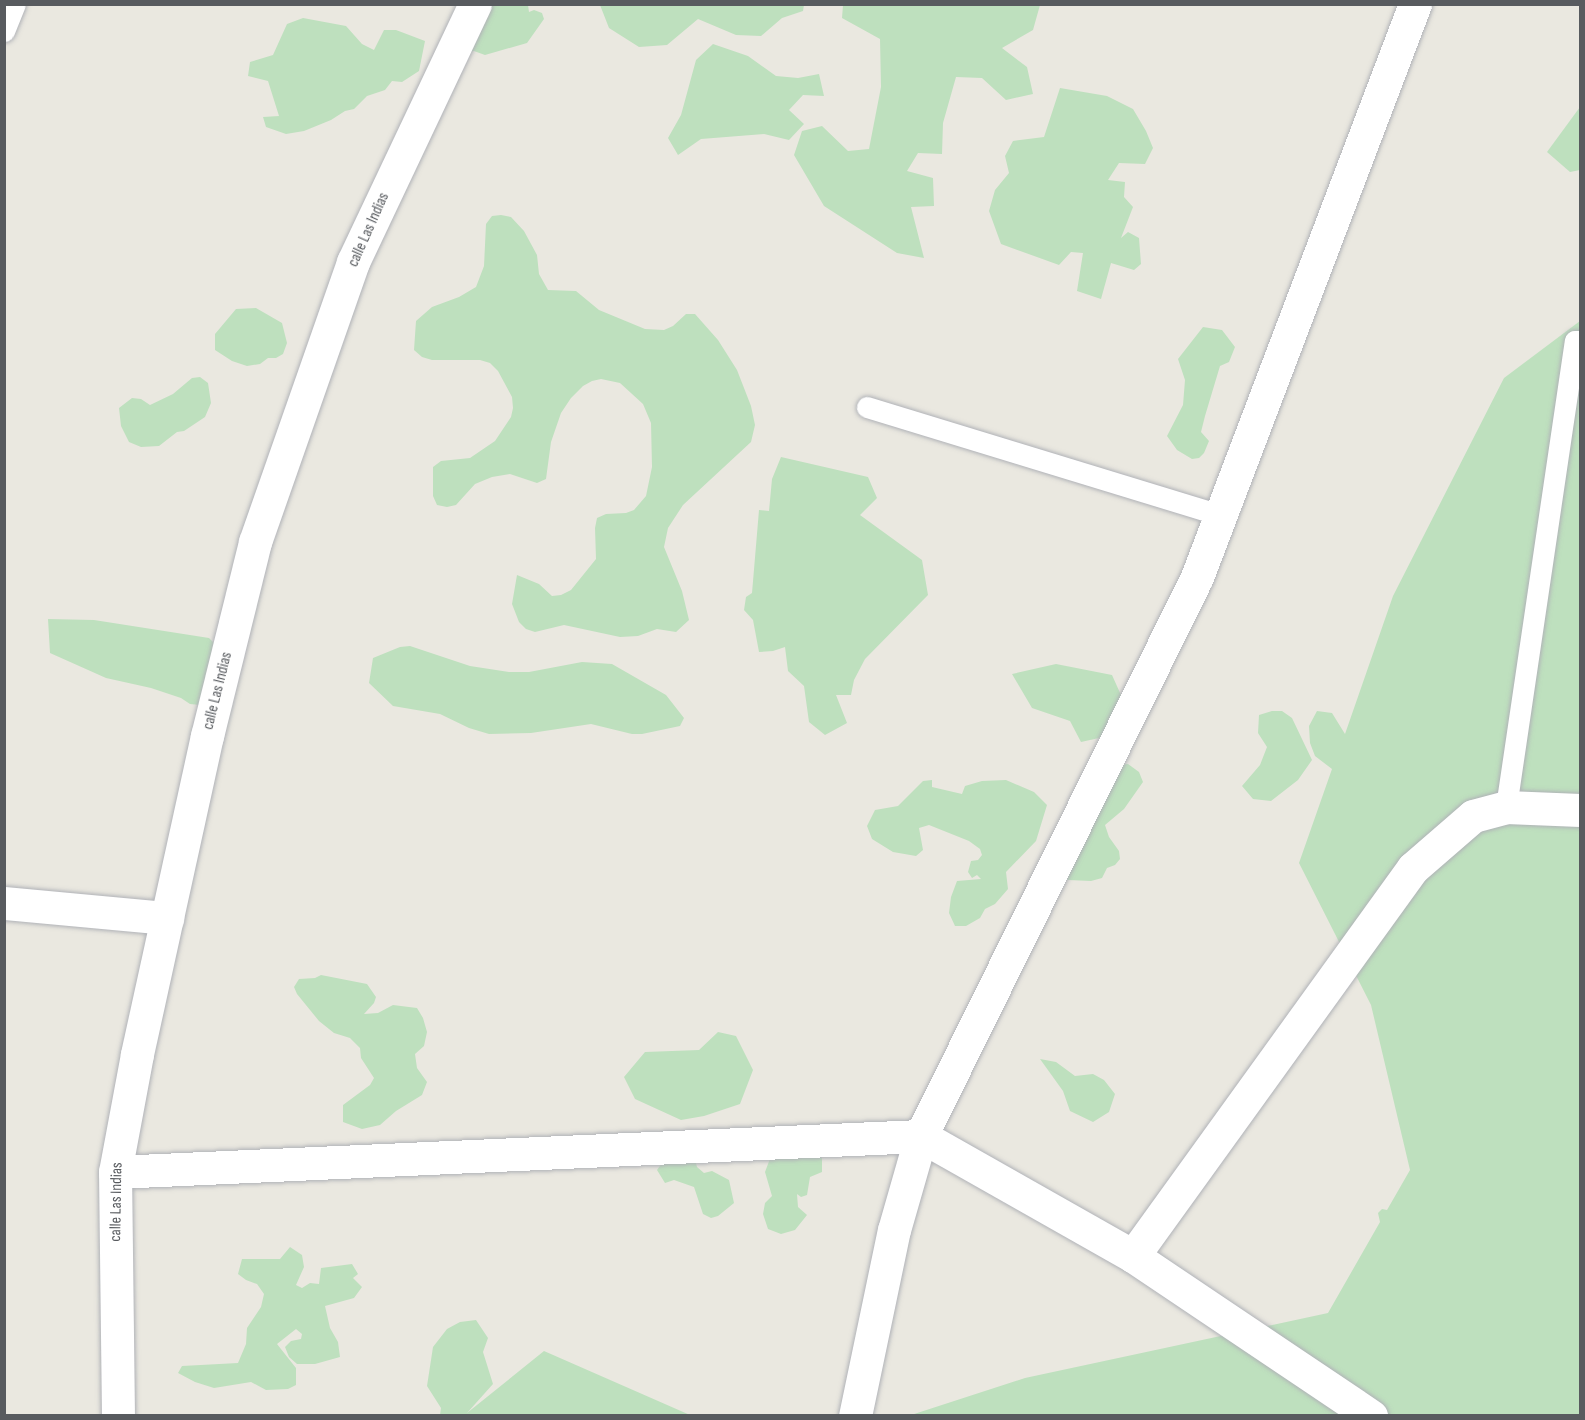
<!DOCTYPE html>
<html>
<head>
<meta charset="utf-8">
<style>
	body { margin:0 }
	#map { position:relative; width:1585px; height:1420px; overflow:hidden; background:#eae8e0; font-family:"Sofia Sans Condensed",sans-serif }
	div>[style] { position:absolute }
	.green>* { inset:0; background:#bee0be }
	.roads { filter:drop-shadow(0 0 2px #b0b2b7) drop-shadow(0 0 2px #b0b2b7) }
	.lane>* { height:21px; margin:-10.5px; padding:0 10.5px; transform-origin:10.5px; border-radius:10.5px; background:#fff }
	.street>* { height:33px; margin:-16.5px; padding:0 16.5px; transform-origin:16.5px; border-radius:16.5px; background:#fff }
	span { translate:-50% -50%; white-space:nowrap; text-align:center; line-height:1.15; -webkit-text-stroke:5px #fff; paint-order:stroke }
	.street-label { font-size:16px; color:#585b5f }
	.frame { position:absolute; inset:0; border:6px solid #585b5f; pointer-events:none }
</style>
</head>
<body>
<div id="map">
	<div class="green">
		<i style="clip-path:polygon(469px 5px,528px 5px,529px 12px,534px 10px,542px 13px,544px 19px,527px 43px,485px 55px,474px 51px,461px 54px)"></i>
		<i style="clip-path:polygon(600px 5px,804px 5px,803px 11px,782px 18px,761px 36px,736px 35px,698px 19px,667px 45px,639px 47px,609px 28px)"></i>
		<i style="clip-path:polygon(843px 5px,1040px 5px,1033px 30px,1002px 48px,1027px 67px,1033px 94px,1006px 100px,982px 78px,956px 77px,943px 123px,942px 154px,918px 153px,907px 171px,933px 178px,934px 206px,911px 207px,924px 258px,897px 253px,824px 206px,794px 155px,802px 131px,822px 126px,848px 151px,869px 149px,881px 87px,880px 39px,842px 18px)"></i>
		<i style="clip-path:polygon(303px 18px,346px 26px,362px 44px,374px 50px,384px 30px,396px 30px,425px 41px,419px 71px,402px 82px,392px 81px,385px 90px,367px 96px,354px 109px,345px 111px,331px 120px,304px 131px,286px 134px,266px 127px,263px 117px,279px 116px,268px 81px,248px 76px,250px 62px,273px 55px,287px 24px)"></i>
		<i style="clip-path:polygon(713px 44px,748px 56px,776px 76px,798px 78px,819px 74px,824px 96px,803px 95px,789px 110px,804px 124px,789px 140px,764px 134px,701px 139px,678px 155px,668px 138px,681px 115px,696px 60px)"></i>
		<i style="clip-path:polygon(1060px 88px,1107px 96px,1133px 109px,1146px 131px,1153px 148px,1145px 164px,1119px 163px,1108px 180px,1125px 182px,1124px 197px,1133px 207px,1121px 238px,1128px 232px,1139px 238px,1141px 264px,1134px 270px,1111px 263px,1101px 299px,1077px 291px,1083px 253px,1071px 252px,1059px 265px,1001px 244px,989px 211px,995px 190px,1009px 173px,1005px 156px,1013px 141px,1044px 137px)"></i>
		<i style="clip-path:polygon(1580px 107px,1580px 170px,1570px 172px,1547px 152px)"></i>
		<i style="clip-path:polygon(501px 215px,511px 217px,524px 231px,537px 255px,539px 274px,548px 290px,576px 291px,599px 310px,645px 329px,664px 330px,673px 326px,686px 314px,695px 314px,718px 340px,737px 370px,751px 406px,755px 425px,751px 442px,683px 505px,668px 528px,664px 547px,682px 591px,689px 620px,676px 632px,657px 629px,638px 636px,620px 637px,564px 625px,535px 632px,526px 629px,519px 622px,512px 604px,517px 575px,539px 584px,552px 596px,561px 595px,571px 590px,596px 559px,595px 528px,597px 518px,606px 514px,626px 513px,634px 510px,646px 496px,652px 467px,651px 423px,643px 404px,620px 383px,601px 379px,592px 381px,583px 386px,571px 398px,561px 413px,551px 442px,546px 479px,537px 483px,510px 474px,492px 477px,475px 484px,456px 505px,447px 507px,437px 505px,433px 496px,433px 467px,441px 461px,470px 458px,495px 441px,511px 417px,513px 408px,512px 397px,498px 371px,490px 363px,480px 360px,432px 360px,422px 357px,414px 350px,416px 321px,432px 307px,459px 297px,476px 287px,484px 266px,486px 224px,492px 216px)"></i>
		<i style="clip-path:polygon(256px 308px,282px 323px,287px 343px,283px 354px,276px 358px,268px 358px,260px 364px,247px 366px,232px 361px,215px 350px,215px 334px,236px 309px)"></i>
		<i style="clip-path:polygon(1580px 321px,1580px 1415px,908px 1416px,1025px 1378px,1328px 1313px,1380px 1222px,1378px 1213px,1382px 1209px,1387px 1210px,1410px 1170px,1371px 1005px,1299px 863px,1332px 769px,1315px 756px,1310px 743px,1309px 726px,1317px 711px,1332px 713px,1345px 734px,1393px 596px,1504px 378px)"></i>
		<i style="clip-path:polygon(1203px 327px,1222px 330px,1235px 347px,1229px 362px,1220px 366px,1205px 416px,1201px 432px,1209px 441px,1204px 453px,1199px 458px,1192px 459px,1177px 450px,1167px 436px,1183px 405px,1185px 380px,1178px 359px)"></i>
		<i style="clip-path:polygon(200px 377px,208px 383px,211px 403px,205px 417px,184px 431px,177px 432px,159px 446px,141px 447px,129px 442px,121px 426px,119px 408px,132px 398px,141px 399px,150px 405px,173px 394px,192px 378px)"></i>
		<i style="clip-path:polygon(781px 457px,868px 477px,877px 498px,860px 515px,922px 560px,928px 595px,865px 659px,854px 680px,851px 695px,836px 695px,847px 723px,825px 735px,809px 722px,804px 686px,788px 671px,785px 647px,773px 651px,759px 652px,753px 620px,744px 610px,746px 597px,752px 593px,759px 510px,769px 511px,772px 479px)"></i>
		<i style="clip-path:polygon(48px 619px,94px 620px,209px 638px,224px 653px,200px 705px,190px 704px,181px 698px,151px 688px,106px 678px,50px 653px)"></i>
		<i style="clip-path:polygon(410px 646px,470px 666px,509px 672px,529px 672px,582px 662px,612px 664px,666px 695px,684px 718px,680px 726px,642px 734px,632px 734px,591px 724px,531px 733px,489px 734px,469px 728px,440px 714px,393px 706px,369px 683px,373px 658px,400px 647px)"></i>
		<i style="clip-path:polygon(1056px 664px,1112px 675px,1125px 704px,1108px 736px,1081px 742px,1070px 721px,1032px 708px,1012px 674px)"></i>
		<i style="clip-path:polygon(1272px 711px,1282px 711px,1292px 718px,1312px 760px,1298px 780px,1271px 801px,1253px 799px,1242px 786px,1260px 765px,1267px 747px,1258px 733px,1259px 715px)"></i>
		<i style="clip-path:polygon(1128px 764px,1139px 772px,1143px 782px,1124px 809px,1105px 825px,1109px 837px,1119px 851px,1120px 859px,1115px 865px,1107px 868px,1102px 878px,1091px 881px,1068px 880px,1059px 876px,1118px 765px)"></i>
		<i style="clip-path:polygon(932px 780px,932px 787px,962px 794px,965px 786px,982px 781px,1006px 780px,1034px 792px,1047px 805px,1036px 841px,1006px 872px,1008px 889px,995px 904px,985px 909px,980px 918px,966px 926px,955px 926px,949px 913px,951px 897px,957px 881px,981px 879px,977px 875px,972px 878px,968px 872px,971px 861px,978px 860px,982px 855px,980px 849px,969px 841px,929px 825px,919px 828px,923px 850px,916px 856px,893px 852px,872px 839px,867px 826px,875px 810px,898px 806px,923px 781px)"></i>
		<i style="clip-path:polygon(321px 975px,367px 984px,376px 997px,374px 1003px,364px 1014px,378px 1013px,393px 1005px,417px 1008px,423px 1018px,427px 1032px,424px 1046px,415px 1054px,417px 1068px,427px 1082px,422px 1095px,396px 1111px,380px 1125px,362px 1129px,343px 1122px,343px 1105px,370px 1085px,374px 1078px,361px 1058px,360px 1048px,350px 1038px,334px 1033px,319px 1021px,297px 994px,294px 987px,299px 979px,315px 978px)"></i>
		<i style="clip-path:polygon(718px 1032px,736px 1036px,753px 1070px,740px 1104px,704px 1116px,681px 1120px,635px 1099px,624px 1077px,645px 1052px,699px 1050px)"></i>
		<i style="clip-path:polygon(1040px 1059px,1056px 1062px,1075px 1076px,1093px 1074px,1104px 1080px,1115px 1094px,1109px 1112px,1093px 1122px,1070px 1111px,1063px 1091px)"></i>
		<i style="clip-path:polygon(806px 1147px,822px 1158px,822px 1172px,810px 1177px,807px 1195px,801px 1197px,797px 1194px,798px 1207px,807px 1215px,795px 1230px,781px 1234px,768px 1229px,763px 1214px,765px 1203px,772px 1196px,765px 1172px,771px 1156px)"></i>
		<i style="clip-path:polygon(694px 1155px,697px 1167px,704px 1173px,712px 1171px,729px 1180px,734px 1203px,718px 1216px,711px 1218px,703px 1214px,694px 1187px,674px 1180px,665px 1183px,657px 1170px,662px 1163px)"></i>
		<i style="clip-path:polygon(290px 1247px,302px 1255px,304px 1267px,296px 1285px,302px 1288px,310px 1283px,319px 1284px,321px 1268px,352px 1264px,358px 1274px,353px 1278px,362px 1287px,354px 1298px,325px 1306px,330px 1328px,338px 1342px,340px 1357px,315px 1364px,297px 1364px,289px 1357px,285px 1347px,291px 1341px,301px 1339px,302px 1334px,296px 1329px,277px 1344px,296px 1368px,296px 1385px,288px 1389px,266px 1390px,251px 1382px,214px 1388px,195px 1382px,178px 1373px,182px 1366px,238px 1363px,246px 1344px,247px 1328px,261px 1307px,264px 1294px,257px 1284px,246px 1280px,238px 1274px,242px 1259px,280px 1259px)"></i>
		<i style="clip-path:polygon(476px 1320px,488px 1338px,483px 1352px,493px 1384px,467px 1413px,544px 1351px,690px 1415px,440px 1415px,441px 1408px,427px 1386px,433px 1347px,447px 1329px,460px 1322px)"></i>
	</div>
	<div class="roads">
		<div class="lane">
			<i style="left:4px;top:31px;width:29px;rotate:-68deg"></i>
			<i style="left:867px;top:407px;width:370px;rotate:17deg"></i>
			<i style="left:1506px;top:807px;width:471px;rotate:-81.6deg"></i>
			<i style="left:1575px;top:341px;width:5px"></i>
		</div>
		<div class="street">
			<i style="left:4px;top:903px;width:164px;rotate:5.3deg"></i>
			<i style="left:115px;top:1172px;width:807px;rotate:-2.56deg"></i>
			<i style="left:921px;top:1136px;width:244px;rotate:29.5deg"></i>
			<i style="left:1133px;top:1256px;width:287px;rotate:33.9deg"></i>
			<i style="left:1133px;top:1256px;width:478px;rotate:-54.2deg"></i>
			<i style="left:1413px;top:868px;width:79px;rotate:-40.9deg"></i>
			<i style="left:1473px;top:816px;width:34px;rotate:-15deg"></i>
			<i style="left:1506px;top:807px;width:74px;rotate:2.3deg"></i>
			<i style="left:118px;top:1416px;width:244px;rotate:-90.7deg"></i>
			<i style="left:115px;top:1172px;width:120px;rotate:-79.4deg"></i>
			<i style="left:137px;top:1054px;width:326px;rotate:-77.6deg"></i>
			<i style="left:207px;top:736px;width:200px;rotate:-76.1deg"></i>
			<i style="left:255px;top:542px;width:297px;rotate:-70.7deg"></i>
			<i style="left:353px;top:262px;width:285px;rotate:-64.7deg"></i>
			<i style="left:855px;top:1416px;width:190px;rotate:-78.2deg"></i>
			<i style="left:894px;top:1230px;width:98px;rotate:-74deg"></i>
			<i style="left:921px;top:1136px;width:623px;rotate:-63.72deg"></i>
			<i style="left:1197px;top:577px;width:613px;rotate:-69.17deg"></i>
		</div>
	</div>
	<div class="street-label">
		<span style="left:369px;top:230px;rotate:-66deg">calle Las Indias</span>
		<span style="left:218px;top:691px;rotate:-76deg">calle Las Indias</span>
		<span style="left:117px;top:1202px;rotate:-89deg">calle Las Indias</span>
	</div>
	<div class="frame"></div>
</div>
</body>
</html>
